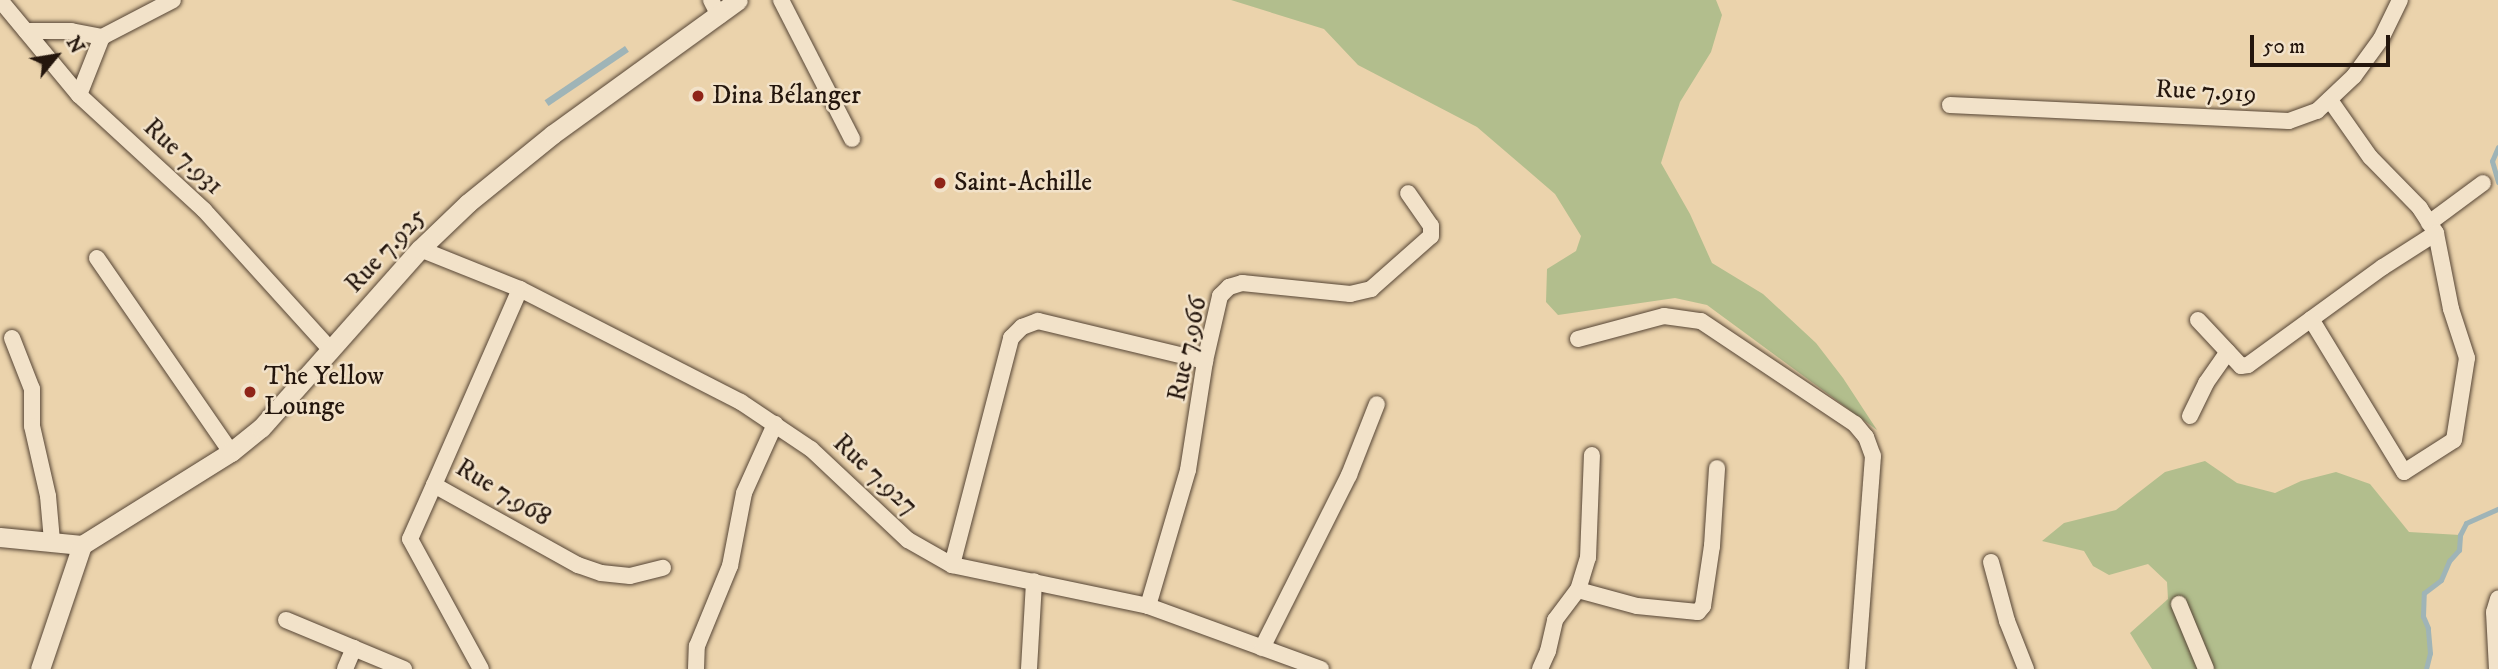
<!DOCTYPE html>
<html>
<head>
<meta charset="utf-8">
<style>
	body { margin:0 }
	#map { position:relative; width:2498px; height:669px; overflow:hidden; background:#ebd3ac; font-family:"IM FELL DW Pica",serif }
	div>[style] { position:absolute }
	.green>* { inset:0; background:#b2be8d }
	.water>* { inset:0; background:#9fb4b7; transform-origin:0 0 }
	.stream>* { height:5px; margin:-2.5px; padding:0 2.5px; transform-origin:2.5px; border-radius:2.5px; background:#9fb4b7 }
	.roads { filter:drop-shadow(0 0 2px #564535) drop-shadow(0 0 2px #564535) }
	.minor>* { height:16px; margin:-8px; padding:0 8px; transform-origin:8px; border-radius:8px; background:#f2e2c9 }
	.tertiary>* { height:19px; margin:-9.5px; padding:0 9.5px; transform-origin:9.5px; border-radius:9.5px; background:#f2e2c9 }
	.dots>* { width:19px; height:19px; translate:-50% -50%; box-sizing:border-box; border:4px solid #f2e2c9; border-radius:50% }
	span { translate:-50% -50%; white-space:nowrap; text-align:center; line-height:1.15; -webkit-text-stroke:5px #f2e2c9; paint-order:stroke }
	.street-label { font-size:26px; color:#24160d }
	.poi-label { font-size:26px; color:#24160d }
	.left { translate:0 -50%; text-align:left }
	.north { position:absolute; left:21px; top:21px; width:70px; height:70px; -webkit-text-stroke:5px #f2e2c9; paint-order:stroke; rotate:60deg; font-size:19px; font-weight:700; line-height:28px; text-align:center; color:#24160d }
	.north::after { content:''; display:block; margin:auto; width:24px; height:32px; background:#24160d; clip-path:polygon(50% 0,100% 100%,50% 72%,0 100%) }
	.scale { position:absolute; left:2250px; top:35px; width:140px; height:32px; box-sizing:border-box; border:4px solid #24160d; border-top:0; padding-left:9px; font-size:21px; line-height:24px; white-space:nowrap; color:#24160d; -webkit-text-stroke:5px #f2e2c9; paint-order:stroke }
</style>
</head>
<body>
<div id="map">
	<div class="green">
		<i style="clip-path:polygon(1231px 0,1716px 0,1722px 15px,1711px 52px,1680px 102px,1661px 163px,1690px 214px,1712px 263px,1763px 294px,1816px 343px,1843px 378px,1877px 430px,1707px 305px,1675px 298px,1558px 315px,1546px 302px,1547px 269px,1576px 251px,1581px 236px,1555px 194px,1477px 127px,1358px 65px,1324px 29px)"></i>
		<i style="clip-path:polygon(2205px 461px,2237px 483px,2275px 493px,2301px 481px,2336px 472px,2370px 484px,2409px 532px,2460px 535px,2459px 550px,2449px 561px,2441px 580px,2424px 593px,2423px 616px,2428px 628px,2430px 653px,2426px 669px,2152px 669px,2130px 633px,2168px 599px,2167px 582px,2148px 564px,2109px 575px,2093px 566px,2084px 551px,2042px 541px,2064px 523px,2116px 510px,2165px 472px)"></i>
	</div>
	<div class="water">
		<i style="left:625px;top:46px;width:7px;height:97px;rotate:56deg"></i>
	</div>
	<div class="stream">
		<i style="left:2498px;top:147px;width:15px;rotate:113deg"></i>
		<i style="left:2492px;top:161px;width:22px;rotate:74deg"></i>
		<i style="left:2426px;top:669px;width:16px;rotate:-76deg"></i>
		<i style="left:2430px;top:653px;width:25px;rotate:-95deg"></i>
		<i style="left:2428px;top:628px;width:13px;rotate:-113deg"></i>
		<i style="left:2423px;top:616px;width:23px;rotate:-88deg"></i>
		<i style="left:2424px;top:593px;width:21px;rotate:-37deg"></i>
		<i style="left:2441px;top:580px;width:21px;rotate:-67deg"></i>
		<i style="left:2449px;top:561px;width:15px;rotate:-48deg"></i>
		<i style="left:2459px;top:550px;width:15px;rotate:-86deg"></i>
		<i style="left:2460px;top:535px;width:13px;rotate:-63deg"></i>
		<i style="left:2466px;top:523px;width:35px;rotate:-24deg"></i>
	</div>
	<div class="roads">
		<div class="minor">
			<i style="left:0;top:0;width:124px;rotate:50.3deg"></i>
			<i style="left:79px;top:95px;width:170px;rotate:42.6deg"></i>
			<i style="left:204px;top:210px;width:190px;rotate:47.8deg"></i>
			<i style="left:711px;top:0;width:18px;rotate:63deg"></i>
			<i style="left:781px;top:0;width:156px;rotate:62.9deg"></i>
			<i style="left:26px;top:31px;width:45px"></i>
			<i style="left:71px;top:31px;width:32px;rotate:11deg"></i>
			<i style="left:102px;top:37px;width:80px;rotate:-27.5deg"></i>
			<i style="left:79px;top:95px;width:62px;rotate:-68.4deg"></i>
			<i style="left:1950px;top:105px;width:339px;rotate:2.7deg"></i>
			<i style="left:2289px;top:121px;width:30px;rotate:-20deg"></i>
			<i style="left:2317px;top:111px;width:51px;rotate:-43.4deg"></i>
			<i style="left:2354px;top:76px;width:46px;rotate:-53.9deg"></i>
			<i style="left:2381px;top:39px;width:43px;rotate:-64deg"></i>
			<i style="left:2429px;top:223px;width:67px;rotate:-36.5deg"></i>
			<i style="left:420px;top:249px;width:108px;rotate:21.8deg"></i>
			<i style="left:520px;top:289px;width:248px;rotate:27.1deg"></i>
			<i style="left:741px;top:402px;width:84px;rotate:33.9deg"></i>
			<i style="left:811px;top:449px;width:133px;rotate:43.2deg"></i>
			<i style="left:908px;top:540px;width:51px;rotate:29.6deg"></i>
			<i style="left:952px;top:565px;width:200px;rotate:11.8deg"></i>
			<i style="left:1148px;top:606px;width:184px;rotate:20deg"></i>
			<i style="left:97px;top:258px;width:236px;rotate:55.4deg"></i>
			<i style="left:520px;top:289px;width:214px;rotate:113.7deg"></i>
			<i style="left:434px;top:485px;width:165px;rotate:29.1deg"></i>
			<i style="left:578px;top:565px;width:24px;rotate:19deg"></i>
			<i style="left:601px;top:573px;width:29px;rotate:6deg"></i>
			<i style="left:630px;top:576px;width:34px;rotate:-14deg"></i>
			<i style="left:2311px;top:319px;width:179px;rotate:58.7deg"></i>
			<i style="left:2404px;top:472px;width:59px;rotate:-32.6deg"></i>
			<i style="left:2454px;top:440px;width:83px;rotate:-81deg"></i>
			<i style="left:2467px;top:358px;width:52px;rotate:-108.1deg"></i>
			<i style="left:2451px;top:309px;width:77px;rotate:-101.2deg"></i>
			<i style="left:2436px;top:233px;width:30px;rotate:-123deg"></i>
			<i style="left:2420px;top:208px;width:71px;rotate:-134.4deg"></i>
			<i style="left:2370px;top:157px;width:70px;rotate:-125.1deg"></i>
			<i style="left:2198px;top:320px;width:63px;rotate:46.9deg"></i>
			<i style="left:2241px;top:366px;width:7px;rotate:-8deg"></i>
			<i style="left:2248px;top:365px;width:167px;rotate:-36deg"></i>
			<i style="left:2383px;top:267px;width:63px;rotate:-32.7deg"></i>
			<i style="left:12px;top:338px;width:55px;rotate:68.6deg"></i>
			<i style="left:32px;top:389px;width:37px;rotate:90deg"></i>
			<i style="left:32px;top:426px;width:72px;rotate:77.1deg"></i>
			<i style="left:48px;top:496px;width:45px;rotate:84.9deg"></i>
			<i style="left:1578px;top:339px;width:89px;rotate:-15deg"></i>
			<i style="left:1664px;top:316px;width:37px;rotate:8deg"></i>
			<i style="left:1701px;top:321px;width:185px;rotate:33.8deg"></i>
			<i style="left:1855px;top:424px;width:17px;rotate:50deg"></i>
			<i style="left:1866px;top:437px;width:20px;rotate:70deg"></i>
			<i style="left:1873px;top:456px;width:214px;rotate:94.3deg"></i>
			<i style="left:2190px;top:416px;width:37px;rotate:-64deg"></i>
			<i style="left:2206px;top:383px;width:38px;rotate:-55deg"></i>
			<i style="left:434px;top:485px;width:59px;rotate:114deg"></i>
			<i style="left:410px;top:539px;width:148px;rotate:61.4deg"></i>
			<i style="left:1991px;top:562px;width:61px;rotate:74.8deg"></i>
			<i style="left:2007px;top:621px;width:52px;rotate:68.4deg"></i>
			<i style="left:952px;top:565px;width:235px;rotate:-75.4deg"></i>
			<i style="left:1011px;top:338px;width:16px;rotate:-45deg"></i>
			<i style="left:1022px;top:327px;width:17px;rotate:-21deg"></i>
			<i style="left:1038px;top:321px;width:172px;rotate:13.5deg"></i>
			<i style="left:1578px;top:590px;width:61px;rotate:15.2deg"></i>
			<i style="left:1637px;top:606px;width:61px;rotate:5.6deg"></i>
			<i style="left:1698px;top:612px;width:8px;rotate:-50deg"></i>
			<i style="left:1703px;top:606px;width:61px;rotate:-81.5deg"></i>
			<i style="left:1712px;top:546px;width:78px;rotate:-86.3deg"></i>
			<i style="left:2179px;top:604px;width:70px;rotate:67.4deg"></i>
			<i style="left:1148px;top:606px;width:142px;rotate:-73.6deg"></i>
			<i style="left:1188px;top:470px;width:110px;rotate:-81.1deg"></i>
			<i style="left:1205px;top:361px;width:67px;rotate:-77deg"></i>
			<i style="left:1220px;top:296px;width:13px;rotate:-45deg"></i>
			<i style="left:1229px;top:287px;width:14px;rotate:-17deg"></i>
			<i style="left:1242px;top:283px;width:109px;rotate:5.8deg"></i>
			<i style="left:1350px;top:294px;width:22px;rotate:-13deg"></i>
			<i style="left:1371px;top:289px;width:80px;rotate:-41.5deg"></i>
			<i style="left:1431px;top:236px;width:10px;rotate:-90deg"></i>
			<i style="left:1431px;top:226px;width:40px;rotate:-124.9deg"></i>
			<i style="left:286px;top:620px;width:128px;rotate:22.6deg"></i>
			<i style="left:1262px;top:648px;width:194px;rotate:-63.3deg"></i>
			<i style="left:1349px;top:475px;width:76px;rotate:-68.5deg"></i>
			<i style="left:345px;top:669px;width:23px;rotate:-67deg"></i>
			<i style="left:696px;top:669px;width:23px;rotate:-88deg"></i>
			<i style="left:697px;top:646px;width:87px;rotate:-67.6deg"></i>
			<i style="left:730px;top:566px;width:74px;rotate:-79.1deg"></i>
			<i style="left:744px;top:493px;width:76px;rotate:-65.8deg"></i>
			<i style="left:1029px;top:669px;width:88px;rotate:-86.7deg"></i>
			<i style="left:1540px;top:669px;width:20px;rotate:-66deg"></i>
			<i style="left:1548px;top:651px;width:32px;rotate:-77deg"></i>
			<i style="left:1555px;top:620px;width:38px;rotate:-53deg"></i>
			<i style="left:1578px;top:590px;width:34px;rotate:-73deg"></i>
			<i style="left:1588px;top:558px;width:103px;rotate:-87.8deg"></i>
			<i style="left:2497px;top:669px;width:57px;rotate:-93deg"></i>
			<i style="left:2494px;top:612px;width:14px;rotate:-73deg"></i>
		</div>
		<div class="tertiary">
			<i style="left:0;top:537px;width:82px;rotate:5.6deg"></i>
			<i style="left:82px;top:545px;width:176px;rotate:-32deg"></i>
			<i style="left:231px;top:452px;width:38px;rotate:-39deg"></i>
			<i style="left:261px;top:428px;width:239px;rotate:-48.4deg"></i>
			<i style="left:420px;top:249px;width:66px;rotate:-43.8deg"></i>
			<i style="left:468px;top:203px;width:109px;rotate:-39.1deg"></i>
			<i style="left:553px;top:134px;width:228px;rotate:-35.9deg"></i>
			<i style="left:40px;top:669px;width:131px;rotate:-71.3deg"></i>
		</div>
	</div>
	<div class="dots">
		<i style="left:698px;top:96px;background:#8f2418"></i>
		<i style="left:940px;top:183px;background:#8f2418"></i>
		<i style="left:250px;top:392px;background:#8f2418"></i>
	</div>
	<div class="street-label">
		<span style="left:2206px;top:92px;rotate:3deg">Rue 7.919</span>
		<span style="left:183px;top:157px;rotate:43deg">Rue 7.931</span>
		<span style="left:386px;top:251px;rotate:-47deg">Rue 7.925</span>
		<span style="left:1188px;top:349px;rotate:-78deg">Rue 7.966</span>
		<span style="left:875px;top:475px;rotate:43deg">Rue 7.927</span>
		<span style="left:503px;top:493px;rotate:31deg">Rue 7.968</span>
	</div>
	<div class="poi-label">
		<span class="left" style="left:712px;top:96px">Dina Bélanger</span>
		<span class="left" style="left:954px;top:183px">Saint-Achille</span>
		<span class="left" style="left:264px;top:392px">The Yellow<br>Lounge</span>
	</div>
	<div class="north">N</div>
	<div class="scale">50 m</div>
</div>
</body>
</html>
